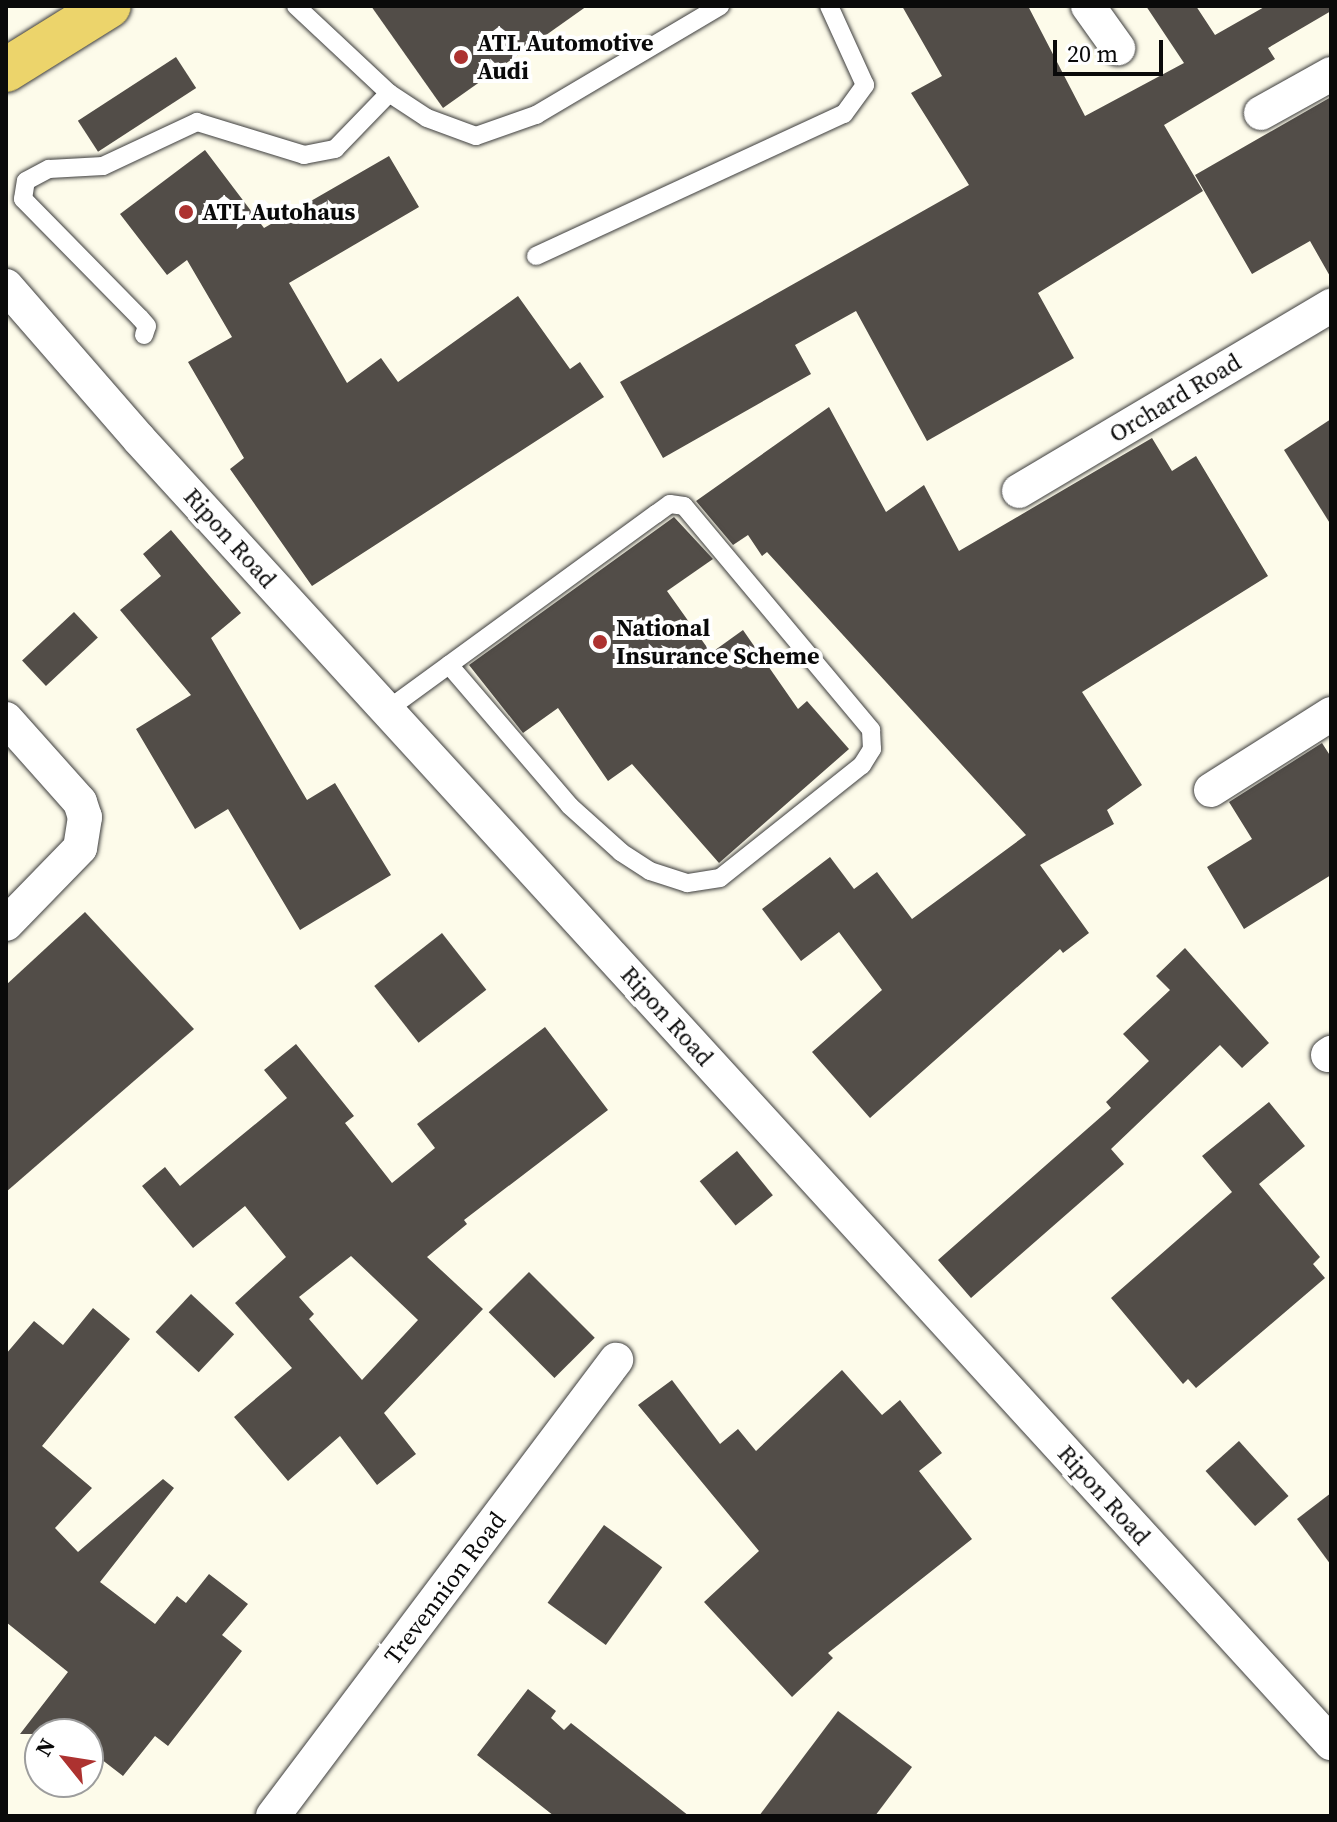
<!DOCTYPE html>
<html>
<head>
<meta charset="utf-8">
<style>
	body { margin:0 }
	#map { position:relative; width:1337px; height:1822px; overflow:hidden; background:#fdfbea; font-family:"Source Serif 4",serif }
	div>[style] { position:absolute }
	.building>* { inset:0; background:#524d48; transform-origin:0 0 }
	.roads { filter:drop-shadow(0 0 2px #3d3d3d) drop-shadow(0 0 2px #3d3d3d) }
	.lane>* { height:18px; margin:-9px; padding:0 9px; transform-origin:9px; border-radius:9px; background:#fff }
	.street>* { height:34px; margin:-17px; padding:0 17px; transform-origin:17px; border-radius:17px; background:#fff }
	.primary>* { height:44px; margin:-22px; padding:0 22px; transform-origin:22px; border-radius:22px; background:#ecd46b }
	.dots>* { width:22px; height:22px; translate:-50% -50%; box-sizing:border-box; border:4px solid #fff; border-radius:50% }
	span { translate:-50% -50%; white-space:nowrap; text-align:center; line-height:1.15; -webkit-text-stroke:8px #fff; paint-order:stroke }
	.poi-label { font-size:24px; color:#0a0a0a; font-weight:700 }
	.left { translate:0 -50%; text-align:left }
	.street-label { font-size:24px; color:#0a0a0a }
	.frame { position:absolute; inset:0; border:8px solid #0a0a0a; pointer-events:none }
	.north { position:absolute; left:24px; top:1718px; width:80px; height:80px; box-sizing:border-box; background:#fff; border:2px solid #9d9d9d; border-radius:50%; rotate:300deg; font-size:22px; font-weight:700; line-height:32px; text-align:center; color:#0a0a0a }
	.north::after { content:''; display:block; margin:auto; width:28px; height:36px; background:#ad3230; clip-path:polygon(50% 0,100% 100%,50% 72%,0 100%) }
	.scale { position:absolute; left:1053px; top:40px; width:110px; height:36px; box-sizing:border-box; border:4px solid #0a0a0a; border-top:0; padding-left:10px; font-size:24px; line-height:28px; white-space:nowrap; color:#0a0a0a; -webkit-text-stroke:6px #fff; paint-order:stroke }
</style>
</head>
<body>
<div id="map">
	<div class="building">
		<i style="clip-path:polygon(371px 6px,587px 6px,443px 108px)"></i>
		<i style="clip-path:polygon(902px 6px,1028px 6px,1085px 116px,1184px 63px,1146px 6px,1196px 6px,1215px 35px,1266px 6px,1331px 6px,1331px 11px,1268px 48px,1275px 59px,1164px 125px,1203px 191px,1038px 293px,1074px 358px,927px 441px,856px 311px,795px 345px,811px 374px,663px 458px,620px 382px,969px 185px,911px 93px,942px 76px)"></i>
		<i style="left:176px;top:57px;width:37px;height:117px;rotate:57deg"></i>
		<i style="clip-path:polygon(1331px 97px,1331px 278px,1310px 241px,1252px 274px,1195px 175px)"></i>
		<i style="clip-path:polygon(205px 150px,264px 228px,389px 156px,419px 207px,289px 283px,347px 383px,381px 358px,398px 382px,518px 296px,570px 369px,580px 362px,604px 397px,312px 586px,230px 469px,244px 458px,188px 362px,232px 337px,187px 260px,167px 275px,120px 214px)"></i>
		<i style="clip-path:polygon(829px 407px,886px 512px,924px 485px,959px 551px,1152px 438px,1172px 471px,1196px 456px,1268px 576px,1082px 692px,1142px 785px,1107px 810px,1114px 824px,1040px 865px,1089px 933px,1063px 953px,1060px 949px,870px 1118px,812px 1052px,882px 990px,839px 932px,801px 961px,762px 909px,830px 857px,854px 889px,877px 872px,912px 919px,1026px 835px,767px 552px,762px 556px,748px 535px,733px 545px,696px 501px)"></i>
		<i style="clip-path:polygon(1331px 419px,1331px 525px,1284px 450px)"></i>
		<i style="clip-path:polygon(674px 517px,713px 559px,667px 591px,711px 653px,743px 630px,798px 709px,807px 701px,849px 749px,719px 863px,632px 764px,608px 781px,558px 708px,523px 733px,469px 665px)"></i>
		<i style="clip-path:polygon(171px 530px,241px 613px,211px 638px,307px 800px,335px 783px,391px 875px,300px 930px,228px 809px,195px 829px,136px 729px,191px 695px,120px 610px,161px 576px,143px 554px)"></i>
		<i style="left:74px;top:612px;width:35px;height:71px;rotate:47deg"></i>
		<i style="clip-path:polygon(1322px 743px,1331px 757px,1331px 875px,1244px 929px,1207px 867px,1252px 839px,1229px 802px)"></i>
		<i style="clip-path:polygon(85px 912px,194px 1029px,6px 1192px,6px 985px)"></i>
		<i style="left:442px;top:933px;width:72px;height:86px;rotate:52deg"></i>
		<i style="clip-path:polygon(1185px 948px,1269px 1043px,1242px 1068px,1220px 1045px,1111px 1149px,1124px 1164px,971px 1298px,938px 1260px,1111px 1108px,1106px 1102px,1149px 1061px,1123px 1034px,1170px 990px,1156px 976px)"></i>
		<i style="clip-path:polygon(evenodd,545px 1027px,608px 1110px,464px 1220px,467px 1224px,427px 1257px,483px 1309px,384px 1413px,416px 1454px,377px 1485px,340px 1436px,288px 1481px,234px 1417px,292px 1368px,235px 1303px,286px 1257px,245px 1206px,193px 1248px,142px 1186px,165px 1167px,180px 1186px,287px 1098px,264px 1070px,296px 1044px,354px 1116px,345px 1123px,392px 1183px,435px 1148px,417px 1124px,545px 1027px,351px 1256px,418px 1320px,362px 1380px,309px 1319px,314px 1314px,299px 1297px,351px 1256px)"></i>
		<i style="clip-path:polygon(1269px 1102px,1305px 1146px,1259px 1184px,1320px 1257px,1313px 1264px,1325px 1278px,1196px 1388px,1188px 1379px,1183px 1384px,1111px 1298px,1232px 1192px,1202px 1156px)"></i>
		<i style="left:737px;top:1151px;width:57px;height:48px;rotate:51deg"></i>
		<i style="left:529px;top:1272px;width:93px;height:57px;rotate:45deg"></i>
		<i style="left:191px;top:1294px;width:59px;height:52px;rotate:43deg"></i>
		<i style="clip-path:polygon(93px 1308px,130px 1339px,42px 1446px,92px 1488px,55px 1528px,78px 1552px,163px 1479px,174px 1488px,100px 1582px,155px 1624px,177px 1596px,186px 1603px,209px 1574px,248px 1604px,222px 1635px,242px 1651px,168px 1746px,155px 1736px,123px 1776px,88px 1749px,88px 1734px,20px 1734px,68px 1672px,6px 1622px,6px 1354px,34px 1321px,63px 1345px)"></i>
		<i style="clip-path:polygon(842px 1370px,882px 1415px,900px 1400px,942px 1453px,919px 1471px,972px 1539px,828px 1653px,833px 1658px,792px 1697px,704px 1602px,759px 1551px,638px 1405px,672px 1380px,720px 1444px,738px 1429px,756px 1451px)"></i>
		<i style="left:1239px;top:1441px;width:74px;height:45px;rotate:48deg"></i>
		<i style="clip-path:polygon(1331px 1493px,1331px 1565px,1297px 1519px)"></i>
		<i style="left:604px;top:1525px;width:72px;height:96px;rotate:36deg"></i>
		<i style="clip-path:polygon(528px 1689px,556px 1711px,551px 1718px,564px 1730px,571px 1723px,689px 1816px,554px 1816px,477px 1755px)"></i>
		<i style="clip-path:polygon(838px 1711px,912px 1767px,875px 1816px,759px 1816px)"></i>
	</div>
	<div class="roads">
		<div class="lane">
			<i style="left:296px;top:6px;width:127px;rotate:43.1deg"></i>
			<i style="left:389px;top:93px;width:45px;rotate:33.3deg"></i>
			<i style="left:427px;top:118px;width:52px;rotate:20.2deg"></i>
			<i style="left:476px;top:136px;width:64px;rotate:-19.3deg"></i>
			<i style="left:536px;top:115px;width:214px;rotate:-30.6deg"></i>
			<i style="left:536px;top:256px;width:339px;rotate:-24.8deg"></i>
			<i style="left:844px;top:114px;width:36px;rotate:-54deg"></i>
			<i style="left:865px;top:85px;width:87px;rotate:-114.5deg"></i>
			<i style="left:144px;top:335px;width:9px;rotate:-72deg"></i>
			<i style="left:147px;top:326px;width:11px;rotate:-131deg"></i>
			<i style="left:140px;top:318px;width:167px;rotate:-134.5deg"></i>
			<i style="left:23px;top:199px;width:18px;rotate:-81deg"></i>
			<i style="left:26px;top:181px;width:26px;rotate:-28deg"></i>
			<i style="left:49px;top:169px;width:54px;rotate:-3.2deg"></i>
			<i style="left:103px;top:166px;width:104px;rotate:-25.1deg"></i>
			<i style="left:197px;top:122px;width:112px;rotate:17.1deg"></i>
			<i style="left:304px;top:155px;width:32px;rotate:-11deg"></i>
			<i style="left:335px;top:149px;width:78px;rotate:-46deg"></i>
			<i style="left:387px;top:710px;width:333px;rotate:-36.1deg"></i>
			<i style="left:656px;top:514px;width:17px;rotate:-36deg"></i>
			<i style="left:670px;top:504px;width:14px;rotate:8deg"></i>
			<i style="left:684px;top:506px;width:292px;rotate:50.1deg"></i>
			<i style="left:871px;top:730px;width:19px;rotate:87deg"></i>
			<i style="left:872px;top:749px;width:19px;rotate:122deg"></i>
			<i style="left:862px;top:765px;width:181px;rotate:141.5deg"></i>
			<i style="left:720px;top:878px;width:33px;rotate:171deg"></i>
			<i style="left:687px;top:883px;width:39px;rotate:-162deg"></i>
			<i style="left:650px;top:871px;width:35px;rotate:-147deg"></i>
			<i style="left:621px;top:852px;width:69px;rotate:-138deg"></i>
			<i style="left:570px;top:806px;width:186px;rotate:-130.6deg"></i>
		</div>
		<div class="street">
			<i style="left:1088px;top:6px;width:52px;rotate:54.5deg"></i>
			<i style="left:1261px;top:113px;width:80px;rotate:-29.1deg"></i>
			<i style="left:6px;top:286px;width:203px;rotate:49deg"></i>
			<i style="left:139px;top:439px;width:1767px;rotate:47.57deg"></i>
			<i style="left:1019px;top:491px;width:363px;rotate:-30.7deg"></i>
			<i style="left:6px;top:719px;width:111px;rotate:48.3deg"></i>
			<i style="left:80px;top:802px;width:16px;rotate:72deg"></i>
			<i style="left:85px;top:817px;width:31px;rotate:99deg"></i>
			<i style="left:80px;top:848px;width:106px;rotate:134.2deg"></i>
			<i style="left:1211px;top:790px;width:142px;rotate:-32.3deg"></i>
			<i style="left:1328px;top:1055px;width:4px;rotate:-34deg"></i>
			<i style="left:273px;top:1816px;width:571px;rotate:-53.05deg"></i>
		</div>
		<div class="primary">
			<i style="left:6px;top:70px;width:121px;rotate:-31.9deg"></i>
		</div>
	</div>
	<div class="dots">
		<i style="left:461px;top:57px;background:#ad3230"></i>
		<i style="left:186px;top:212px;background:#ad3230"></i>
		<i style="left:600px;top:642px;background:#ad3230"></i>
	</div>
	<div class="poi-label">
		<span class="left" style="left:477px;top:57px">ATL Automotive<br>Audi</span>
		<span class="left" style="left:202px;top:212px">ATL Autohaus</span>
		<span class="left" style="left:616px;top:642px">National<br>Insurance Scheme</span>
	</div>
	<div class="street-label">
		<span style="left:1175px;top:398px;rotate:-31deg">Orchard Road</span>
		<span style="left:230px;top:538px;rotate:48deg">Ripon Road</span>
		<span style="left:667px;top:1016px;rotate:48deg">Ripon Road</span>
		<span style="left:1104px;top:1495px;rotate:48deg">Ripon Road</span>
		<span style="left:445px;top:1588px;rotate:-53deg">Trevennion Road</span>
	</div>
	<div class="frame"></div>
	<div class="north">N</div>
	<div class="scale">20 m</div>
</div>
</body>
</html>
